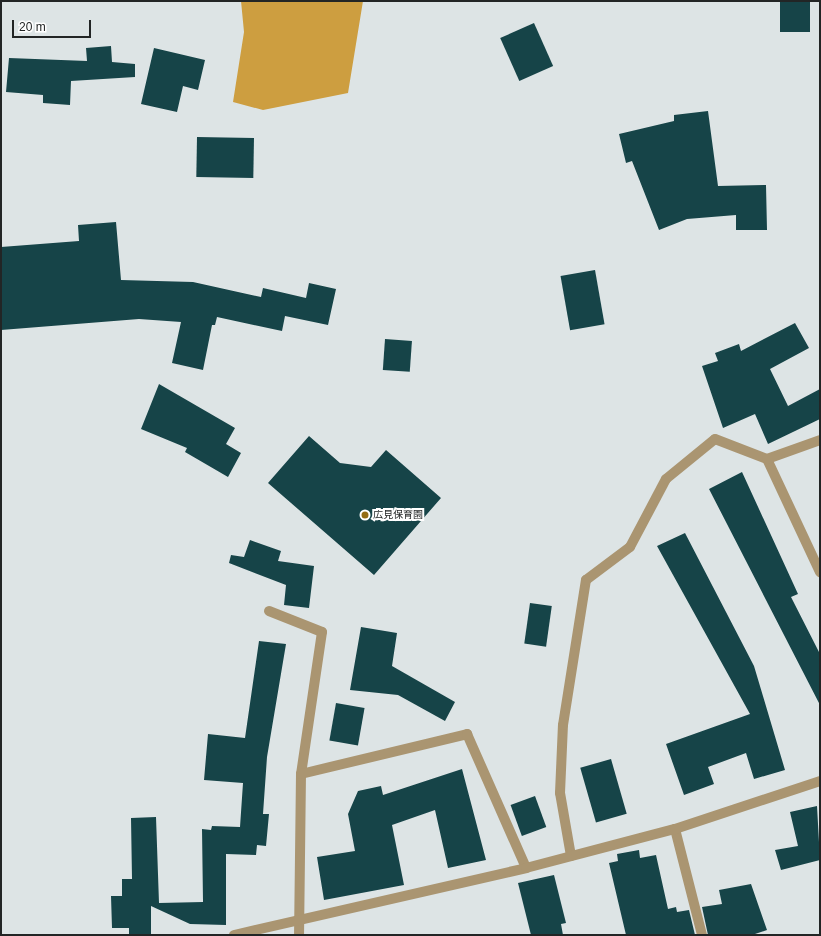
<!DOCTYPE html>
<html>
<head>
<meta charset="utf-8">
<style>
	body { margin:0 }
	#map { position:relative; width:821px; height:936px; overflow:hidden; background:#dde4e5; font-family:Helvetica,"Noto Sans JP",sans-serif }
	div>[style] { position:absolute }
	.forest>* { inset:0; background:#cd9e40 }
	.building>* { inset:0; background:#164448; transform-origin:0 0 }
	.street>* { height:10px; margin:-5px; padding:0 5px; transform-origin:5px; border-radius:5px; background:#aa9571 }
	.dots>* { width:11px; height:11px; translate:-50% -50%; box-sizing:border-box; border:2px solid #fff; border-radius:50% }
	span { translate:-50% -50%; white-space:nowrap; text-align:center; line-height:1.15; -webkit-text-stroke:4px #fff; paint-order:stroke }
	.poi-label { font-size:10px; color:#222525 }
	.left { translate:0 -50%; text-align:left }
	.frame { position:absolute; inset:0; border:2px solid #222525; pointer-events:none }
	.scale { position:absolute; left:12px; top:20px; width:79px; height:18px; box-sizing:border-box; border:2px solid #222525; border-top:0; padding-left:5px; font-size:12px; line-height:14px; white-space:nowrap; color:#222525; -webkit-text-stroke:3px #fff; paint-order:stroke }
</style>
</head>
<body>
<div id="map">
	<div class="forest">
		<i style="clip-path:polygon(241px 1px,363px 1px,348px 93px,263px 110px,233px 102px,244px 32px)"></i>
	</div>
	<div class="building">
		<i style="left:780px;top:1px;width:30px;height:31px"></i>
		<i style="left:534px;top:23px;width:47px;height:37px;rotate:66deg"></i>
		<i style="clip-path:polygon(111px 46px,112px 62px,135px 64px,135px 77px,71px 81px,70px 105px,43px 103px,43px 95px,6px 92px,9px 58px,87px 61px,86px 48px)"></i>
		<i style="clip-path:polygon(154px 48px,205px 60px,198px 90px,183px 86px,177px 112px,141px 104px)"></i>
		<i style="clip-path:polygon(708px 111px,718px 186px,766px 185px,767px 230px,736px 230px,736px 215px,687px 219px,659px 230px,632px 161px,626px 163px,619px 134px,674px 121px,674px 115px)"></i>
		<i style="left:197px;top:137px;width:57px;height:40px;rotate:1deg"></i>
		<i style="clip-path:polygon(116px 222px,121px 280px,193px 282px,261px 297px,263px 288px,306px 298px,309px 283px,336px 289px,328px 325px,285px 316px,282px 331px,217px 317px,215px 325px,212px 325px,203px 370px,172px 363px,181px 322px,139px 319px,1px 330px,1px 247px,79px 241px,78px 225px)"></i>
		<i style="left:595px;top:270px;width:55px;height:35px;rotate:80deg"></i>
		<i style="clip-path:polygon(795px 323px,809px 348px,770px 369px,788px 406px,820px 389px,820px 419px,768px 444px,755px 414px,723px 428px,702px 366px,718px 361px,715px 353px,739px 344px,741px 351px)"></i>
		<i style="left:385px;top:339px;width:27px;height:31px;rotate:4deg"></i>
		<i style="clip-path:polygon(159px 384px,235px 428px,226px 444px,241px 453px,228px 477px,185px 452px,187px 448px,141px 429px)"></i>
		<i style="clip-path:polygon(309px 436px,340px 463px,371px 467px,386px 450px,441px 498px,374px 575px,268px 483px)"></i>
		<i style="clip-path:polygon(742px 472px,798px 594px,791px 597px,820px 654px,820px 705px,709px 489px)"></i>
		<i style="clip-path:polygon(685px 533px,754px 666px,785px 770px,754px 779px,746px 753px,708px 767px,714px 784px,684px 795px,666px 744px,750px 714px,657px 546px)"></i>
		<i style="clip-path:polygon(250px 540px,281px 551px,278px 561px,314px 566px,309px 608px,284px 605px,286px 585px,229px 563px,231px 555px,244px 557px)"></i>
		<i style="left:530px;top:603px;width:22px;height:41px;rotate:8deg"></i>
		<i style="clip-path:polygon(361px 627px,397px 633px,392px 666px,455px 702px,445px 721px,398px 695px,350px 690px)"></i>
		<i style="clip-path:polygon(259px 641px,286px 644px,267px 757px,263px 814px,269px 814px,266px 846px,257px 845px,256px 855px,226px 854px,226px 925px,190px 924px,151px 906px,151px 935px,129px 935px,129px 928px,112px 928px,111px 896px,122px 896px,122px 879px,132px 879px,131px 818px,156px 817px,159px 903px,203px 902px,202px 829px,211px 830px,212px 826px,240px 827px,243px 783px,204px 780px,208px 734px,245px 738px)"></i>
		<i style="left:336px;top:703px;width:29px;height:38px;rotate:10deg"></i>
		<i style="left:611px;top:759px;width:57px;height:32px;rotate:74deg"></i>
		<i style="clip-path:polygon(462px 769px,486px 860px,448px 868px,435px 810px,392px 825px,404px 885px,324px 900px,317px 857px,355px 851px,348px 814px,358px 791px,381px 786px,383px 795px)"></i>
		<i style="left:535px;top:796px;width:33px;height:26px;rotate:70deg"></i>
		<i style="clip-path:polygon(817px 806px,820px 860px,781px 870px,775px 850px,798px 846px,790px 812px)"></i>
		<i style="clip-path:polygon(639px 850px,640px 858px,656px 855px,668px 909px,676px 907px,677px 912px,689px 910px,695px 935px,626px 935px,609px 863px,618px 861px,617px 854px)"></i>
		<i style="clip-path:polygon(554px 875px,566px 923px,561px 924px,563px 935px,531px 935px,518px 883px)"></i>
		<i style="clip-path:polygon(751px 884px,767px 930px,752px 935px,708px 935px,702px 907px,722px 904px,719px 890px)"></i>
	</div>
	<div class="street">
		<i style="left:767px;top:459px;width:125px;rotate:64.9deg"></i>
		<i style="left:269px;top:611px;width:57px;rotate:21.6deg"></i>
		<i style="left:322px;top:632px;width:144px;rotate:98.4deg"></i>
		<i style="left:301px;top:774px;width:161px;rotate:90.7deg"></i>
		<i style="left:301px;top:774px;width:171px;rotate:-13.5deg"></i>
		<i style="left:467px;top:734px;width:146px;rotate:66.2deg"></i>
		<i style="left:675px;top:829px;width:109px;rotate:75.7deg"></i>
		<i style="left:571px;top:856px;width:64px;rotate:-99.9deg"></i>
		<i style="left:560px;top:793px;width:68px;rotate:-87.5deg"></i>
		<i style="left:563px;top:725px;width:147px;rotate:-81deg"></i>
		<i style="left:586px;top:580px;width:55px;rotate:-36.9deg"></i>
		<i style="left:630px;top:547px;width:77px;rotate:-62.1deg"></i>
		<i style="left:666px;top:479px;width:63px;rotate:-39.2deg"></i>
		<i style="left:715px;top:439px;width:56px;rotate:21deg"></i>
		<i style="left:767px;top:459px;width:56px;rotate:-19.7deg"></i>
		<i style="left:234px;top:935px;width:300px;rotate:-12.9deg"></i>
		<i style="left:526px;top:868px;width:154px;rotate:-14.7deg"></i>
		<i style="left:675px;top:829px;width:153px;rotate:-18.3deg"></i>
	</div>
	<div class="dots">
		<i style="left:365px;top:515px;background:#936c14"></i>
	</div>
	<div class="poi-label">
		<span class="left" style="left:373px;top:515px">広見保育園</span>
	</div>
	<div class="frame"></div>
	<div class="scale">20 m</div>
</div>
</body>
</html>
